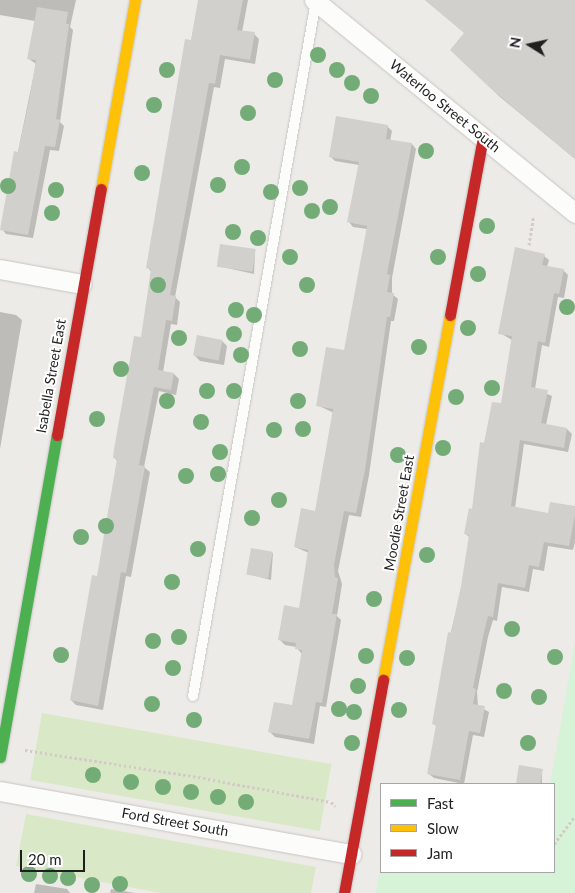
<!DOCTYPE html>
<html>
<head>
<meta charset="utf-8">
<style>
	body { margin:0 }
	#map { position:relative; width:575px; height:893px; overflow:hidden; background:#edebe7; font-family:Lato,sans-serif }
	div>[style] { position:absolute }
	.grass>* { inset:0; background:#d9e9c7; transform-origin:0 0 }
	.park>* { inset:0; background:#d6f2d7 }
	.shadow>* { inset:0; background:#0003 }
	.building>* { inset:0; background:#d2d0cd; transform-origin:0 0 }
	.path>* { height:3px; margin-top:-1.5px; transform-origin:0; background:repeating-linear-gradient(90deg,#d6cac8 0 2.5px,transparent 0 5px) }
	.roads { filter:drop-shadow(0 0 1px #c6c5c3) drop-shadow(0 0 1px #c6c5c3) }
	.lane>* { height:10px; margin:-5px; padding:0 5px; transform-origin:5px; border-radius:5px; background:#fcfcfb }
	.street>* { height:19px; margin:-9.5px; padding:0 9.5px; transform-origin:9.5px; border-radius:9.5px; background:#fcfcfb }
	.fast>* { height:11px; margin:-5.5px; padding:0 5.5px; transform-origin:5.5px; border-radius:5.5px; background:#4caf50 }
	.slow>* { height:11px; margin:-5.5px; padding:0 5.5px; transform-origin:5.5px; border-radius:5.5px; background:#ffc107 }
	.jam>* { height:11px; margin:-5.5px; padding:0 5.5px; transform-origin:5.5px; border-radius:5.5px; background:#c62828 }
	.trees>* { width:16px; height:16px; margin:-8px; border-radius:50%; background:#73ac77 }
	span { translate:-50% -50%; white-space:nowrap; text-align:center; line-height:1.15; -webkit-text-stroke:4px #fff; paint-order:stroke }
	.street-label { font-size:14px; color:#1f1f1f }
	.legend { position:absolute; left:380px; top:783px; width:175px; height:90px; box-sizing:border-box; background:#fff; border:1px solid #a5a5a5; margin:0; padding:6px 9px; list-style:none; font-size:15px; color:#1f1f1f }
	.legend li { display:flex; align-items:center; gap:10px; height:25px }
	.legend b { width:25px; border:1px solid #a5a5a5 }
	.north { position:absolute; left:505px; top:20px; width:50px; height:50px; -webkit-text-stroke:4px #fff; paint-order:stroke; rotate:280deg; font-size:14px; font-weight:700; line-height:20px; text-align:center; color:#1f1f1f }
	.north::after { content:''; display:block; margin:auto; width:18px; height:22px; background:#1f1f1f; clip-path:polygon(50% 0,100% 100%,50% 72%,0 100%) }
	.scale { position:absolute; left:20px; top:850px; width:65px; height:22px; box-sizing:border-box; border:2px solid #1f1f1f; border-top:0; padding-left:6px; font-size:15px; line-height:18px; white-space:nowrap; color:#1f1f1f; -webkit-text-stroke:4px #fff; paint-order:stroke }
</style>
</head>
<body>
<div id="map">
	<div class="grass">
		<i style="left:42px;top:713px;width:294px;height:68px;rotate:10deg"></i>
		<i style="clip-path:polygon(26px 814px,316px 867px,311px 893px,161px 893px,16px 866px)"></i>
	</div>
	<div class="park">
		<i style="clip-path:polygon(575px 643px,575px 893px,376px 893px,381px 864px,381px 872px,554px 872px,554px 784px,550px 784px)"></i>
	</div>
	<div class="shadow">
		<i style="clip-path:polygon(0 0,76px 0,70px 27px,73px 30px,60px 122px,64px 126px,59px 151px,50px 150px,33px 238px,6px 234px,2px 229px,36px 64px,29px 59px,35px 21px,0 15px)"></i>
		<i style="clip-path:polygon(199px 0,248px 0,242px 32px,254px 34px,259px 39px,255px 64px,225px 59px,220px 88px,214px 87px,175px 297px,180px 302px,177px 325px,171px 324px,163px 372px,174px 374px,179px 379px,176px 395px,159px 391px,144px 467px,150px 472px,131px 577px,126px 576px,103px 710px,76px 705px,71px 700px,98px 578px,118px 462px,114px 457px,142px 339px,152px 272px,148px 268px)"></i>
		<i style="clip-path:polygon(425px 0,575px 0,575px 159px,500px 97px,452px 50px,465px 33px)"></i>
		<i style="clip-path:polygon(387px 126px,392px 131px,390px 141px,412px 144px,416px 149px,392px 278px,392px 294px,398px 299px,394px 321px,391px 321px,369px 475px,361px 517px,349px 515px,338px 571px,342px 584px,337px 616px,341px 620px,326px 707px,320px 706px,314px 744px,275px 737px,270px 732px,293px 706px,302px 654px,296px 647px,285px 645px,280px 640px,300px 609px,309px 553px,295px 547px,316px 512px,334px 413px,317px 405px,345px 351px,367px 229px,353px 227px,349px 222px,359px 165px,335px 161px,330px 156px)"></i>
		<i style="clip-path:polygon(255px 251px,254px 274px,218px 266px)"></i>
		<i style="clip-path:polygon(544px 256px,549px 260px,547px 267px,563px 270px,568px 275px,564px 298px,558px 297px,549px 347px,542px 345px,535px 389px,552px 396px,546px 425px,567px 429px,572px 434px,568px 452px,524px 444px,515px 508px,549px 514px,575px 508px,575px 542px,573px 550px,548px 546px,544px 571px,533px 569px,529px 592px,502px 587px,497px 621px,493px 620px,488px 637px,477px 692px,478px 706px,489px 712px,484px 737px,473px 735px,464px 784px,434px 778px,429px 774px,437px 727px,433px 723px,444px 660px,462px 587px,470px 538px,465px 533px,473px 510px,485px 444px,502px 405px,512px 340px,500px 333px)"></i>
		<i style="clip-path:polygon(0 312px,16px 315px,22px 320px,0 449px)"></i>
		<i style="clip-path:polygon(222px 341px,227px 346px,224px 365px,200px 361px,195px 356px)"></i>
		<i style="clip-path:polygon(273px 553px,271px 580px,248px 574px)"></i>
		<i style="clip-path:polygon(520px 766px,542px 770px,542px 784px,517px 784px)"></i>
		<i style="clip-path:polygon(36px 884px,67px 889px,70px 893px,34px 893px)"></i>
		<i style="clip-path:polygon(111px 889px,135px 893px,110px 893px)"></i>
	</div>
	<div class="building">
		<i style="clip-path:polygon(198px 0,243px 0,237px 30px,255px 32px,250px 60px,220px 55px,215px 84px,209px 83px,170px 295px,176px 296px,172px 321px,166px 320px,158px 370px,174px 373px,171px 390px,154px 387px,139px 465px,145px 466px,126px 573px,121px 572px,98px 706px,70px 700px,92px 575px,97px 576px,117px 459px,113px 458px,114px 449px,134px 336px,141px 337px,151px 269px,146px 268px,185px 39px,191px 40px)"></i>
		<i style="clip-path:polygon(425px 0,575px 0,575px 159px,489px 87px,450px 50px,464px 33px)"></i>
		<i style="clip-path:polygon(37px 7px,68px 12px,66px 24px,69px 24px,56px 119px,60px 120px,55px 147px,45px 146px,28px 235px,0 230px,14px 151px,18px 152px,29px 101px,36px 60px,27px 59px)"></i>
		<i style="clip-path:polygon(336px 116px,388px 125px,386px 139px,412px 143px,387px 274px,390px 275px,387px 292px,394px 293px,390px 317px,387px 317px,365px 470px,356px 513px,344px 511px,334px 565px,335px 577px,338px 578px,332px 614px,337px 614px,322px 703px,316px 702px,309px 739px,268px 732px,274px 702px,292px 705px,302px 650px,295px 649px,296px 643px,278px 640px,284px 605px,299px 608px,308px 550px,294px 547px,301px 508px,315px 511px,333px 409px,316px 406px,326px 347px,344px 350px,367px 226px,347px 222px,359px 162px,329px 157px)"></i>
		<i style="left:220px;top:244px;width:36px;height:23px;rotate:8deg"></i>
		<i style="clip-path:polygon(515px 247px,545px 254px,542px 265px,564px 269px,559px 294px,554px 293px,545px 343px,538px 341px,531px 387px,548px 390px,541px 423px,567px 428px,564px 448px,520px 440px,511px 506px,548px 513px,550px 502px,575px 506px,575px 515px,569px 546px,544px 542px,539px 567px,529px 565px,525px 588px,498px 583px,493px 617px,488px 616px,484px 632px,473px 688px,476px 689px,473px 704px,485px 706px,480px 733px,469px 731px,460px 780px,427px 774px,436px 725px,432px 724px,448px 632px,451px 633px,461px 586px,469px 535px,464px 534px,469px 508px,472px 509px,480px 442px,484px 443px,492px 402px,501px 403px,512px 336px,498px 334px)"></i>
		<i style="left:197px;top:335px;width:26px;height:21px;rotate:11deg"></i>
		<i style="left:251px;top:548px;width:22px;height:27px;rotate:10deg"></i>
		<i style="clip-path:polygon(519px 765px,543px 769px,540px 784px,516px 784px)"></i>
	</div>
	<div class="path">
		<i style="left:529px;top:245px;width:30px;rotate:-81deg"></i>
		<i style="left:25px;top:750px;width:180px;rotate:8.9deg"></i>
		<i style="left:203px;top:778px;width:130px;rotate:10.6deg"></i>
		<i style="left:331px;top:802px;width:6px;rotate:45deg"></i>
		<i style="left:554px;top:844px;width:35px;rotate:-53deg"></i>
	</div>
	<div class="roads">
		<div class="lane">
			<i style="left:193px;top:696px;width:706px;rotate:-79.96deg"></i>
		</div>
		<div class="street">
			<i style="left:314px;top:0;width:337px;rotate:39.2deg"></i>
			<i style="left:0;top:269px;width:83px;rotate:10.4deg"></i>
			<i style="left:0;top:791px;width:357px;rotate:10.2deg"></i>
		</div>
		<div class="fast">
			<i style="left:0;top:757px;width:327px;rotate:-80deg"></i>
		</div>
		<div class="slow">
			<i style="left:101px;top:189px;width:192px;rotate:-79.8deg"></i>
			<i style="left:383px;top:680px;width:371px;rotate:-79.6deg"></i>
		</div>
		<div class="jam">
			<i style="left:450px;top:315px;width:181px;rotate:-79.5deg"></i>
			<i style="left:57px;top:435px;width:250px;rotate:-79.9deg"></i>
			<i style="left:344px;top:893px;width:217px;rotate:-79.6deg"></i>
		</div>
	</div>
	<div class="trees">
		<i style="left:318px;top:55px"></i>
		<i style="left:167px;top:70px"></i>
		<i style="left:337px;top:70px"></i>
		<i style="left:275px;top:80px"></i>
		<i style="left:352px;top:83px"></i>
		<i style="left:371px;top:96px"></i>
		<i style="left:154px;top:105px"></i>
		<i style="left:248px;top:113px"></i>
		<i style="left:426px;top:151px"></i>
		<i style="left:242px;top:167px"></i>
		<i style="left:142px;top:173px"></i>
		<i style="left:218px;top:185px"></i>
		<i style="left:8px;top:186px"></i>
		<i style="left:300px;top:188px"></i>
		<i style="left:56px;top:190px"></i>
		<i style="left:271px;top:192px"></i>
		<i style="left:330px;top:207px"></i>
		<i style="left:312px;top:211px"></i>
		<i style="left:52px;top:213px"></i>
		<i style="left:487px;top:226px"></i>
		<i style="left:233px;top:232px"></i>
		<i style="left:258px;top:238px"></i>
		<i style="left:290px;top:257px"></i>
		<i style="left:438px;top:257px"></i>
		<i style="left:478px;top:274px"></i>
		<i style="left:158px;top:285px"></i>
		<i style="left:307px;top:285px"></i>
		<i style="left:567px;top:307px"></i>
		<i style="left:236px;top:310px"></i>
		<i style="left:254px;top:315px"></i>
		<i style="left:468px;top:328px"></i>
		<i style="left:234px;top:334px"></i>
		<i style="left:179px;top:338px"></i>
		<i style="left:419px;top:347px"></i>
		<i style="left:300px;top:349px"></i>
		<i style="left:241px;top:355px"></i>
		<i style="left:121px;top:369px"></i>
		<i style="left:492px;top:388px"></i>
		<i style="left:207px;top:391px"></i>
		<i style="left:234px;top:391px"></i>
		<i style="left:456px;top:397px"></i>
		<i style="left:167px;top:401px"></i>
		<i style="left:298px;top:401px"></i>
		<i style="left:97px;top:419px"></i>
		<i style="left:201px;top:422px"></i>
		<i style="left:303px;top:429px"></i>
		<i style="left:274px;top:430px"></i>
		<i style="left:443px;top:448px"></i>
		<i style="left:220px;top:452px"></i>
		<i style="left:398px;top:455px"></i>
		<i style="left:218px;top:474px"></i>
		<i style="left:186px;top:476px"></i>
		<i style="left:279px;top:500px"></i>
		<i style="left:252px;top:518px"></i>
		<i style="left:106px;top:526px"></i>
		<i style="left:81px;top:537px"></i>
		<i style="left:198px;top:549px"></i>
		<i style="left:427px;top:555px"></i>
		<i style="left:172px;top:582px"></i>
		<i style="left:374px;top:599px"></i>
		<i style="left:512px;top:629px"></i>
		<i style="left:179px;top:637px"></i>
		<i style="left:153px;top:641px"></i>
		<i style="left:61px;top:655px"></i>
		<i style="left:366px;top:656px"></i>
		<i style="left:555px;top:657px"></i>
		<i style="left:407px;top:658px"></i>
		<i style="left:173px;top:668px"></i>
		<i style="left:358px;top:686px"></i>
		<i style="left:504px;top:691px"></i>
		<i style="left:539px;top:697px"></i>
		<i style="left:152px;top:704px"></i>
		<i style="left:339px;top:709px"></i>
		<i style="left:399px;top:710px"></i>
		<i style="left:354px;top:712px"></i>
		<i style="left:194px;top:720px"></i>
		<i style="left:352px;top:743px"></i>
		<i style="left:528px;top:743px"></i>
		<i style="left:93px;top:775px"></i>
		<i style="left:131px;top:782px"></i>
		<i style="left:163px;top:787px"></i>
		<i style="left:191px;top:792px"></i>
		<i style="left:218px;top:797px"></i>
		<i style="left:246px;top:802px"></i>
		<i style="left:29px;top:874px"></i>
		<i style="left:50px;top:876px"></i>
		<i style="left:68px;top:878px"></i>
		<i style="left:120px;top:884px"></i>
		<i style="left:92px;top:885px"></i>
	</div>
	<div class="street-label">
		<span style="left:445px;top:106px;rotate:39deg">Waterloo Street South</span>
		<span style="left:51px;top:376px;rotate:-80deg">Isabella Street East</span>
		<span style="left:399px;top:513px;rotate:-80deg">Moodie Street East</span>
		<span style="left:175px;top:822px;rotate:10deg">Ford Street South</span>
	</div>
	<ul class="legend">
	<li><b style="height:6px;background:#4caf50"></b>Fast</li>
	<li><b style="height:6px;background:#ffc107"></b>Slow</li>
	<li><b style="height:6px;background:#c62828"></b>Jam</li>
	</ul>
	<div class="north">N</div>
	<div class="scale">20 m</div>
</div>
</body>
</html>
